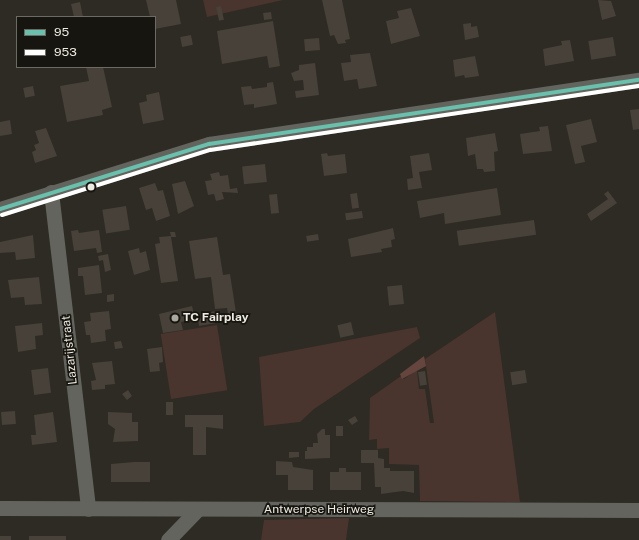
<!DOCTYPE html>
<html>
<head>
<meta charset="utf-8">
<style>
	body { margin:0 }
	#map { position:relative; width:639px; height:540px; overflow:hidden; background:#2d2b23; font-family:"Public Sans",sans-serif }
	div>[style] { position:absolute }
	.green>* { inset:0; background:#4a342e; transform-origin:0 0 }
	.forest>* { inset:0; background:#65453e }
	.building>* { inset:0; background:#474139; transform-origin:0 0 }
	.minor>* { height:15px; margin:-7.5px; padding:0 7.5px; transform-origin:7.5px; border-radius:7.5px; background:#63645e }
	.bus-1>* { height:4px; margin:-2px; padding:0 2px; transform-origin:2px; border-radius:2px; background:#69c0ac }
	.bus-2>* { height:4px; margin:-2px; padding:0 2px; transform-origin:2px; border-radius:2px; background:#fff }
	.dots>* { width:11px; height:11px; translate:-50% -50%; box-sizing:border-box; border:2px solid #17150f; border-radius:50% }
	span { translate:-50% -50%; white-space:nowrap; text-align:center; line-height:1.15; -webkit-text-stroke:3.5px #17150f; paint-order:stroke }
	.poi-label { font-size:12px; color:#eceae1; font-weight:700 }
	.left { translate:0 -50%; text-align:left }
	.street-label { font-size:12px; color:#eceae1 }
	.legend { position:absolute; left:16px; top:16px; width:140px; height:52px; box-sizing:border-box; background:#17150f; border:1px solid #6c6a63; margin:0; padding:5px 7px; list-style:none; font-size:12px; color:#eceae1 }
	.legend li { display:flex; align-items:center; gap:8px; height:20px }
	.legend b { width:20px; border:1px solid #6c6a63 }
</style>
</head>
<body>
<div id="map">
	<div class="green">
		<i style="clip-path:polygon(203px 0,283px 0,207px 17px)"></i>
		<i style="clip-path:polygon(495px 312px,520px 502px,420px 501px,419px 465px,389px 464px,389px 448px,377px 449px,377px 439px,369px 440px,370px 398px,401px 376px,404px 379px,417px 370px,419px 389px,425px 389px,430px 423px,434px 423px,425px 359px)"></i>
		<i style="left:217px;top:325px;width:66px;height:57px;rotate:81deg"></i>
		<i style="clip-path:polygon(417px 327px,420px 338px,314px 409px,300px 422px,264px 426px,259px 357px)"></i>
		<i style="clip-path:polygon(349px 518px,346px 540px,261px 540px,264px 520px)"></i>
	</div>
	<div class="forest">
		<i style="clip-path:polygon(424px 356px,426px 366px,402px 379px,400px 374px)"></i>
	</div>
	<div class="building">
		<i style="clip-path:polygon(146px 0,176px 0,181px 24px,155px 29px,155px 17px,150px 17px)"></i>
		<i style="clip-path:polygon(322px 0,342px 0,350px 39px,345px 40px,346px 43px,338px 44px,334px 35px,330px 36px)"></i>
		<i style="clip-path:polygon(598px 0,611px 1px,616px 16px,602px 20px)"></i>
		<i style="clip-path:polygon(80px 2px,83px 17px,74px 17px,71px 4px)"></i>
		<i style="left:221px;top:6px;width:14px;height:5px;rotate:78deg"></i>
		<i style="clip-path:polygon(411px 8px,420px 36px,391px 44px,386px 21px,399px 18px,397px 11px)"></i>
		<i style="left:271px;top:12px;width:7px;height:8px;rotate:82deg"></i>
		<i style="clip-path:polygon(273px 21px,280px 66px,269px 68px,267px 56px,222px 64px,217px 31px)"></i>
		<i style="clip-path:polygon(471px 23px,471px 27px,477px 26px,479px 37px,465px 40px,463px 24px)"></i>
		<i style="left:191px;top:35px;width:10px;height:11px;rotate:79deg"></i>
		<i style="left:613px;top:37px;width:19px;height:25px;rotate:81deg"></i>
		<i style="left:319px;top:38px;width:12px;height:15px;rotate:85deg"></i>
		<i style="clip-path:polygon(570px 40px,574px 61px,545px 66px,543px 49px,562px 45px,561px 41px)"></i>
		<i style="clip-path:polygon(370px 53px,377px 86px,359px 89px,357px 79px,344px 81px,341px 63px,351px 62px,350px 55px)"></i>
		<i style="clip-path:polygon(475px 56px,479px 76px,465px 78px,464px 75px,455px 77px,453px 60px)"></i>
		<i style="clip-path:polygon(315px 63px,319px 95px,296px 98px,295px 91px,304px 90px,303px 80px,294px 81px,291px 73px,299px 70px,299px 65px)"></i>
		<i style="clip-path:polygon(86px 67px,103px 67px,112px 107px,102px 110px,103px 115px,67px 122px,60px 86px,89px 81px)"></i>
		<i style="clip-path:polygon(273px 82px,277px 104px,254px 108px,254px 104px,244px 105px,241px 87px,251px 86px,252px 89px,267px 87px,267px 83px)"></i>
		<i style="left:33px;top:86px;width:10px;height:10px;rotate:79deg"></i>
		<i style="clip-path:polygon(159px 92px,164px 120px,143px 124px,139px 103px,147px 101px,146px 95px)"></i>
		<i style="clip-path:polygon(639px 109px,639px 129px,633px 130px,630px 110px)"></i>
		<i style="clip-path:polygon(591px 119px,597px 142px,581px 146px,585px 162px,575px 164px,566px 125px)"></i>
		<i style="clip-path:polygon(10px 120px,12px 134px,0 136px,0 122px)"></i>
		<i style="clip-path:polygon(548px 126px,552px 151px,523px 154px,520px 134px,540px 131px,539px 127px)"></i>
		<i style="clip-path:polygon(46px 128px,57px 156px,35px 163px,32px 152px,36px 150px,34px 145px,39px 143px,35px 131px)"></i>
		<i style="clip-path:polygon(495px 133px,498px 151px,494px 152px,495px 171px,484px 172px,483px 169px,477px 169px,475px 154px,468px 156px,466px 138px)"></i>
		<i style="clip-path:polygon(327px 153px,328px 156px,345px 154px,347px 173px,324px 176px,321px 154px)"></i>
		<i style="clip-path:polygon(429px 153px,432px 170px,419px 172px,422px 188px,408px 190px,407px 179px,413px 178px,410px 156px)"></i>
		<i style="left:265px;top:164px;width:18px;height:23px;rotate:84deg"></i>
		<i style="clip-path:polygon(219px 172px,220px 176px,228px 175px,230px 189px,237px 188px,238px 193px,222px 192px,224px 199px,216px 201px,214px 194px,208px 195px,205px 181px,212px 180px,210px 174px)"></i>
		<i style="clip-path:polygon(185px 181px,194px 206px,178px 214px,172px 184px)"></i>
		<i style="clip-path:polygon(155px 183px,158px 191px,163px 190px,170px 216px,156px 221px,152px 208px,146px 210px,139px 188px)"></i>
		<i style="clip-path:polygon(497px 188px,501px 215px,445px 224px,444px 213px,420px 218px,417px 201px)"></i>
		<i style="clip-path:polygon(608px 191px,617px 203px,591px 221px,587px 214px,608px 199px,604px 194px)"></i>
		<i style="left:357px;top:193px;width:15px;height:7px;rotate:82deg"></i>
		<i style="left:277px;top:194px;width:19px;height:8px;rotate:84deg"></i>
		<i style="left:126px;top:206px;width:24px;height:24px;rotate:81deg"></i>
		<i style="left:362px;top:211px;width:7px;height:17px;rotate:82deg"></i>
		<i style="left:534px;top:220px;width:15px;height:78px;rotate:82deg"></i>
		<i style="clip-path:polygon(393px 228px,395px 239px,391px 240px,392px 247px,381px 249px,382px 252px,351px 257px,348px 239px)"></i>
		<i style="clip-path:polygon(78px 230px,79px 233px,99px 230px,102px 252px,97px 253px,96px 248px,74px 251px,71px 231px)"></i>
		<i style="clip-path:polygon(170px 232px,175px 232px,176px 237px,171px 237px,178px 281px,161px 283px,155px 244px,160px 243px,159px 237px,171px 236px)"></i>
		<i style="left:318px;top:234px;width:6px;height:12px;rotate:81deg"></i>
		<i style="clip-path:polygon(33px 235px,35px 258px,16px 260px,15px 252px,0 253px,0 242px)"></i>
		<i style="clip-path:polygon(217px 237px,223px 275px,230px 274px,237px 319px,229px 320px,227px 308px,215px 309px,211px 277px,195px 279px,189px 241px)"></i>
		<i style="clip-path:polygon(139px 248px,140px 253px,146px 251px,150px 270px,134px 275px,128px 251px)"></i>
		<i style="clip-path:polygon(108px 254px,111px 270px,105px 272px,103px 260px,99px 261px,98px 256px)"></i>
		<i style="clip-path:polygon(99px 265px,102px 293px,85px 295px,83px 276px,78px 276px,78px 268px)"></i>
		<i style="clip-path:polygon(39px 277px,42px 304px,25px 305px,24px 297px,11px 298px,8px 280px)"></i>
		<i style="left:402px;top:285px;width:19px;height:15px;rotate:84deg"></i>
		<i style="clip-path:polygon(114px 294px,114px 301px,107px 302px,107px 295px)"></i>
		<i style="clip-path:polygon(192px 306px,194px 314px,189px 315px,190px 320px,181px 322px,183px 330px,163px 333px,159px 314px)"></i>
		<i style="clip-path:polygon(109px 311px,111px 329px,105px 330px,106px 341px,91px 343px,90px 335px,86px 335px,84px 322px,91px 321px,90px 313px)"></i>
		<i style="clip-path:polygon(216px 311px,217px 315px,214px 316px,216px 323px,199px 326px,198px 319px,212px 316px,211px 312px)"></i>
		<i style="left:351px;top:322px;width:13px;height:14px;rotate:77deg"></i>
		<i style="clip-path:polygon(42px 323px,43px 335px,35px 336px,36px 349px,18px 352px,15px 326px)"></i>
		<i style="clip-path:polygon(121px 341px,123px 348px,115px 349px,114px 342px)"></i>
		<i style="clip-path:polygon(162px 347px,163px 362px,159px 363px,160px 371px,150px 372px,147px 349px)"></i>
		<i style="clip-path:polygon(112px 361px,115px 384px,105px 385px,105px 389px,92px 390px,91px 381px,96px 380px,92px 363px)"></i>
		<i style="left:48px;top:368px;width:25px;height:17px;rotate:83deg"></i>
		<i style="left:525px;top:370px;width:13px;height:15px;rotate:81deg"></i>
		<i style="left:425px;top:371px;width:14px;height:7px;rotate:82deg"></i>
		<i style="clip-path:polygon(128px 390px,132px 396px,127px 400px,122px 394px)"></i>
		<i style="left:166px;top:402px;width:7px;height:13px"></i>
		<i style="left:15px;top:411px;width:13px;height:14px;rotate:86deg"></i>
		<i style="clip-path:polygon(53px 412px,57px 442px,32px 445px,31px 435px,36px 435px,34px 415px)"></i>
		<i style="clip-path:polygon(108px 412px,132px 413px,132px 422px,138px 422px,138px 441px,113px 442px,115px 429px,108px 424px)"></i>
		<i style="clip-path:polygon(185px 415px,223px 415px,223px 429px,206px 427px,206px 455px,193px 455px,193px 427px,185px 427px)"></i>
		<i style="clip-path:polygon(355px 416px,358px 421px,352px 425px,348px 420px)"></i>
		<i style="left:336px;top:426px;width:7px;height:10px"></i>
		<i style="clip-path:polygon(322px 429px,325px 429px,325px 435px,330px 435px,330px 458px,305px 459px,305px 451px,307px 451px,307px 447px,313px 447px,313px 443px,318px 443px,317px 434px)"></i>
		<i style="clip-path:polygon(361px 450px,378px 450px,378px 458px,384px 459px,384px 468px,390px 468px,390px 471px,414px 471px,414px 493px,403px 491px,381px 494px,381px 487px,375px 487px,374px 463px,361px 463px)"></i>
		<i style="clip-path:polygon(289px 452px,299px 452px,299px 457px,289px 458px)"></i>
		<i style="clip-path:polygon(276px 461px,292px 462px,293px 467px,313px 470px,313px 490px,288px 490px,288px 475px,276px 475px)"></i>
		<i style="clip-path:polygon(134px 462px,150px 462px,150px 482px,111px 482px,111px 464px)"></i>
		<i style="clip-path:polygon(339px 468px,346px 468px,346px 472px,361px 472px,361px 490px,330px 490px,330px 472px,339px 472px)"></i>
		<i style="left:0;top:536px;width:11px;height:4px"></i>
		<i style="left:29px;top:536px;width:37px;height:4px"></i>
	</div>
	<div class="minor">
		<i style="left:51px;top:192px;width:319px;rotate:83.3deg"></i>
		<i style="left:0;top:209px;width:219px;rotate:-17.3deg"></i>
		<i style="left:209px;top:144px;width:435px;rotate:-8.5deg"></i>
		<i style="left:0;top:508px;width:639px;rotate:0.18deg"></i>
		<i style="left:168px;top:540px;width:42px;rotate:-46deg"></i>
	</div>
	<div class="bus-1">
		<i style="left:0;top:209px;width:219px;rotate:-17.3deg"></i>
		<i style="left:209px;top:144px;width:435px;rotate:-8.5deg"></i>
	</div>
	<div class="bus-2">
		<i style="left:2px;top:215px;width:218px;rotate:-17.4deg"></i>
		<i style="left:210px;top:150px;width:434px;rotate:-8.5deg"></i>
	</div>
	<div class="dots">
		<i style="left:91px;top:187px;background:#eceae1"></i>
		<i style="left:175px;top:318px;background:#a9a79e"></i>
	</div>
	<div class="poi-label">
		<span class="left" style="left:183px;top:318px">TC Fairplay</span>
	</div>
	<div class="street-label">
		<span style="left:70px;top:350px;rotate:-96deg">Lazarijstraat</span>
		<span style="left:319px;top:510px">Antwerpse Heirweg</span>
	</div>
	<ul class="legend">
	<li><b style="height:5px;background:#69c0ac"></b>95</li>
	<li><b style="height:5px;background:#fff"></b>953</li>
	</ul>
</div>
</body>
</html>
